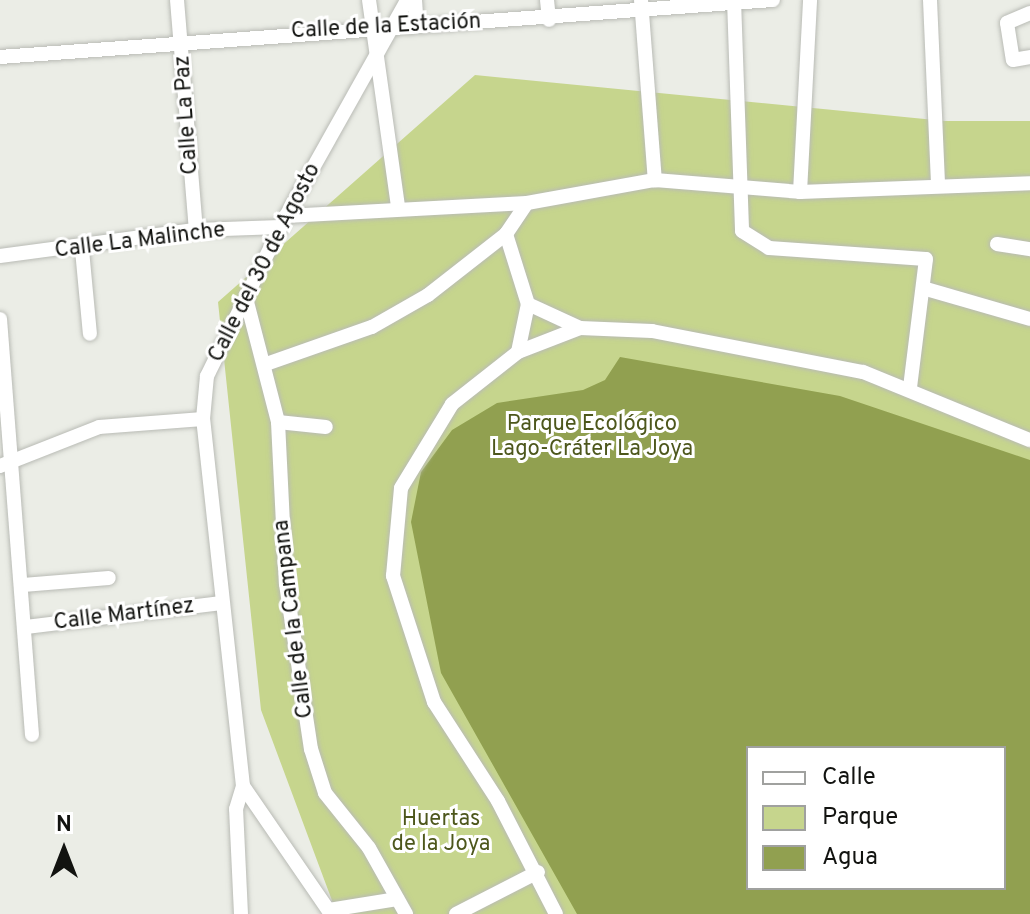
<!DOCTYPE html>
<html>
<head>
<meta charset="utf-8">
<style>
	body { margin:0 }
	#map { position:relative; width:1030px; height:914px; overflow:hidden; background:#ebede6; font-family:Overpass,sans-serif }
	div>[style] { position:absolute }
	.green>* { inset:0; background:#c6d58d }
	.water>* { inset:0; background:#91a050 }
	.roads { filter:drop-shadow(0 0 2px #b9bbb5) drop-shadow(0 0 2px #b9bbb5) }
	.minor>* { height:14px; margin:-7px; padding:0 7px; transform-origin:7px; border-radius:7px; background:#fff }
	span { translate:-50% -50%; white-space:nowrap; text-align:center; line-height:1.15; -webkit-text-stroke:6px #fff; paint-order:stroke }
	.street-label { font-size:22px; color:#121310 }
	.park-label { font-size:22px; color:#4d571c }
	.legend { position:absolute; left:746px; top:746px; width:260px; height:144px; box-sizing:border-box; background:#fff; border:2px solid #a0a19f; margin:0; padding:10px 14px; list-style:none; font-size:24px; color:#121310 }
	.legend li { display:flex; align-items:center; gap:16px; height:40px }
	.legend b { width:40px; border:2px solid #a0a19f }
	.north { position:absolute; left:24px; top:810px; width:80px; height:80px; -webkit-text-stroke:6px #fff; paint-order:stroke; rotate:0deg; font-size:22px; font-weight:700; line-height:32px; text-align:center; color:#121310 }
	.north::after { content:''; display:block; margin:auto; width:28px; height:36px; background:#121310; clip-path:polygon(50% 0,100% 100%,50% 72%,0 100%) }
</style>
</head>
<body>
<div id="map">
	<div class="green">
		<i style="clip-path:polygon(evenodd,475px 75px,945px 121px,1030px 121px,1030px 914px,337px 914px,261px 710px,218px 302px,475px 75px,748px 748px,1004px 748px,1004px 888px,748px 888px,748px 748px)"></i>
	</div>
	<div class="water">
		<i style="clip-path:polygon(evenodd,620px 357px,840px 396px,1030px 460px,1030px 914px,577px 914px,441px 673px,411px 522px,421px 472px,452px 430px,497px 403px,583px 390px,605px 380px,620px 357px,748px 748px,1004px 748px,1004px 888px,748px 888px,748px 748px)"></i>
	</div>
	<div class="roads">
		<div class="minor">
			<i style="left:177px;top:0;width:231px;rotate:85.3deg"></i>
			<i style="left:369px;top:0;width:208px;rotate:82deg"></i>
			<i style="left:415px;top:0;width:26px;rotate:86deg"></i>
			<i style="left:547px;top:0;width:20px;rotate:84deg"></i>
			<i style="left:641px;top:0;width:181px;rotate:85.6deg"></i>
			<i style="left:734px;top:0;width:231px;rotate:88deg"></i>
			<i style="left:742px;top:231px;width:32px;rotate:32deg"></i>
			<i style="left:769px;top:248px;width:157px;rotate:4deg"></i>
			<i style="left:926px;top:259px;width:130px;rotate:97.1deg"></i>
			<i style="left:930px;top:0;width:183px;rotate:87.5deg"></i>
			<i style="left:1030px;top:13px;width:25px;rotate:157deg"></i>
			<i style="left:1007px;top:23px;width:37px;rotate:81deg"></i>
			<i style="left:1013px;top:60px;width:17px;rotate:-10deg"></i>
			<i style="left:0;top:57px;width:775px;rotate:-4.22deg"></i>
			<i style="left:800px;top:192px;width:192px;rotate:-87deg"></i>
			<i style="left:286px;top:216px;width:241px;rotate:-3.1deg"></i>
			<i style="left:527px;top:203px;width:130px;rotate:-10.2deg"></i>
			<i style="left:655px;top:180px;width:145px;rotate:4.7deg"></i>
			<i style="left:800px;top:192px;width:230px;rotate:-2.2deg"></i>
			<i style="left:506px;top:234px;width:73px;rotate:72.6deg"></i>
			<i style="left:528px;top:304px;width:49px;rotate:101.8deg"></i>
			<i style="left:997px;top:244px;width:33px;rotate:9deg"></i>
			<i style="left:82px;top:250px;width:84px;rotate:84.6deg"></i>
			<i style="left:0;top:256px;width:198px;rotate:-7.6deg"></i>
			<i style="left:196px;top:230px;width:84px;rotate:-2deg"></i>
			<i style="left:926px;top:289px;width:108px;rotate:16.1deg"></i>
			<i style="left:247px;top:302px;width:124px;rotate:75.5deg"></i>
			<i style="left:278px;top:422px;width:162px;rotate:87.2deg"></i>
			<i style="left:286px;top:584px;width:167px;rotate:81.4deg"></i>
			<i style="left:311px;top:749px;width:46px;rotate:72.3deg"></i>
			<i style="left:325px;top:793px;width:70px;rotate:51.3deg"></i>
			<i style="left:369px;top:848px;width:76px;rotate:60.7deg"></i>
			<i style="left:528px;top:304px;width:57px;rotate:24.8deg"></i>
			<i style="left:0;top:319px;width:417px;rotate:85.6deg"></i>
			<i style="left:269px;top:363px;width:109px;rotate:-19.3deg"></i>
			<i style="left:372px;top:327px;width:64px;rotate:-29.7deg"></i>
			<i style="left:428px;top:295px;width:99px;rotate:-38deg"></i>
			<i style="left:506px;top:234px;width:37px;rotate:-56deg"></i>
			<i style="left:278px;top:422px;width:48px;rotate:5.9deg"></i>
			<i style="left:0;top:466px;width:106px;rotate:-21.5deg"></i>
			<i style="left:99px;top:427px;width:104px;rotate:-4.4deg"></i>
			<i style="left:23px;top:585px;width:86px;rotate:-4.7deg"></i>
			<i style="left:26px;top:627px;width:197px;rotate:-7deg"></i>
			<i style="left:243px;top:786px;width:155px;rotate:55.5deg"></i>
			<i style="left:329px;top:910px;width:69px;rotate:-9.2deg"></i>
			<i style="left:241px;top:914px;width:105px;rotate:-92.7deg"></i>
			<i style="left:236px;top:809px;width:24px;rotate:-73deg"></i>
			<i style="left:243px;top:786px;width:369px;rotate:-96.2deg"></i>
			<i style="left:203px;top:419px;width:43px;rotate:-84.7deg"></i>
			<i style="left:207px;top:376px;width:178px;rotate:-63.7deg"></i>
			<i style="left:286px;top:216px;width:248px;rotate:-60.7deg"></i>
			<i style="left:456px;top:914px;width:92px;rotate:-27.1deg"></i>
			<i style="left:556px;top:914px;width:127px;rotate:-117.2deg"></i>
			<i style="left:498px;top:801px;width:118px;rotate:-122.9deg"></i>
			<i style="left:434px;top:702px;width:133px;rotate:-108deg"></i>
			<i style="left:393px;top:576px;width:88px;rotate:-84.8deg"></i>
			<i style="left:401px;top:488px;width:98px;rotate:-58.7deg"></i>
			<i style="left:452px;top:404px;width:84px;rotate:-38.2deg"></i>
			<i style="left:518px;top:352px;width:66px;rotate:-21.2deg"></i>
			<i style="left:580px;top:328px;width:72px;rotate:2.4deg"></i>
			<i style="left:652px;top:331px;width:215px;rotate:11deg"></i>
			<i style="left:863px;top:372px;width:180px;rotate:22.2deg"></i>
		</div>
	</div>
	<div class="street-label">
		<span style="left:386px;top:27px;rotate:-3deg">Calle de la Estación</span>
		<span style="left:187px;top:115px;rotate:-94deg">Calle La Paz</span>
		<span style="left:140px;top:241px;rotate:-7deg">Calle La Malinche</span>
		<span style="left:265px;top:263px;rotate:-63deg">Calle del 30 de Agosto</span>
		<span style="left:124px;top:615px;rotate:-7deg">Calle Martínez</span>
		<span style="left:294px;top:619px;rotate:-97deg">Calle de la Campana</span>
	</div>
	<div class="park-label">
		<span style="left:592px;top:437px">Parque Ecológico<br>Lago-Cráter La Joya</span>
		<span style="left:441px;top:832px">Huertas<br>de la Joya</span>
	</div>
	<ul class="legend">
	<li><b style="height:10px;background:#fff"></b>Calle</li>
	<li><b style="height:22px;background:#c6d58d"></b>Parque</li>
	<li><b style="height:22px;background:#91a050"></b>Agua</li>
	</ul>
	<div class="north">N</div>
</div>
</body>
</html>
